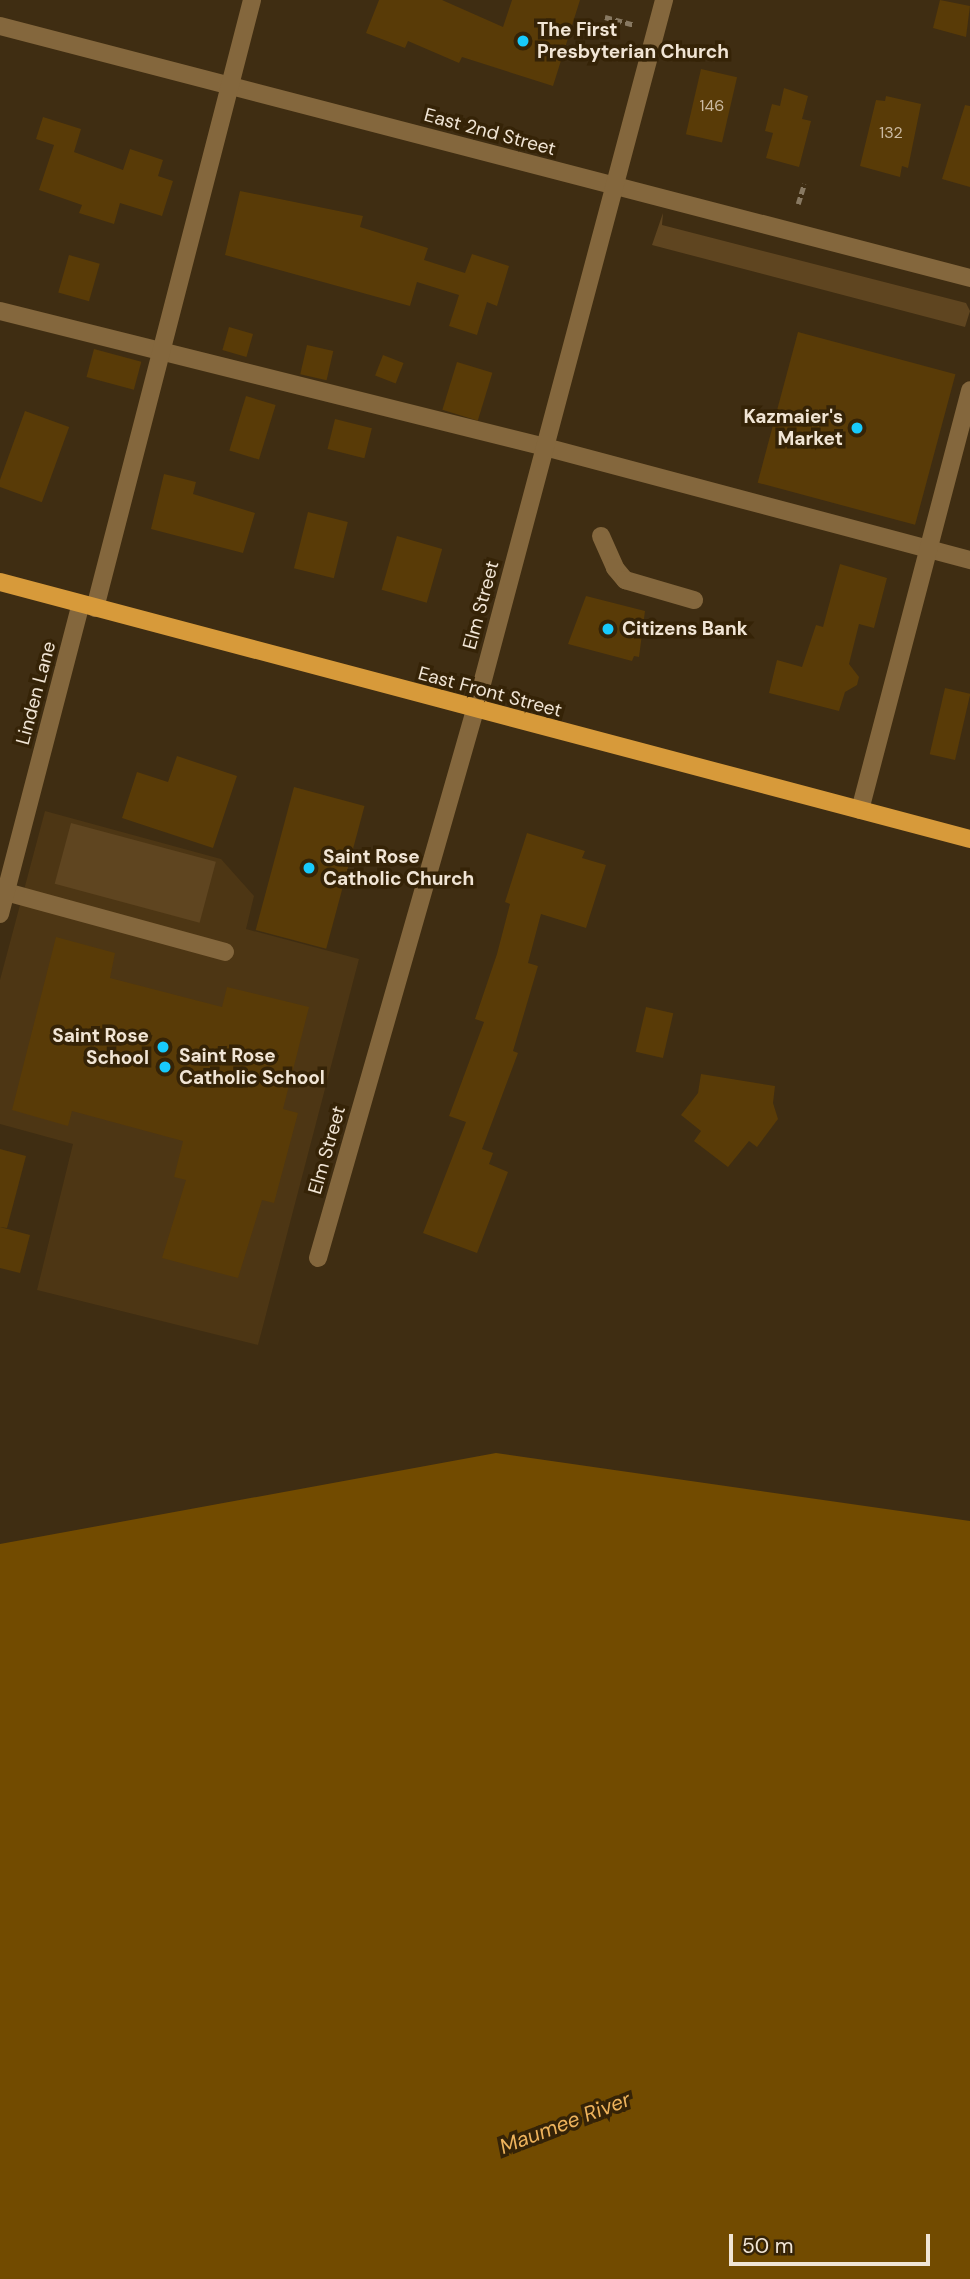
<!DOCTYPE html>
<html>
<head>
<meta charset="utf-8">
<style>
	body { margin:0 }
	#map { position:relative; width:970px; height:2279px; overflow:hidden; background:#3f2d12; font-family:"DM Sans",sans-serif }
	div>[style] { position:absolute }
	.built>* { inset:0; background:#4d3614 }
	.green>* { inset:0; background:#5f4520; transform-origin:0 0 }
	.water>* { inset:0; background:#724b00 }
	.building>* { inset:0; background:#593b07; transform-origin:0 0 }
	.path>* { height:4.5px; margin-top:-2.25px; transform-origin:0; background:repeating-linear-gradient(90deg,#887962 0 7px,transparent 0 10.5px) }
	.minor>* { height:18px; margin:-9px; padding:0 9px; transform-origin:9px; border-radius:9px; background:#84673d }
	.major>* { height:18px; margin:-9px; padding:0 9px; transform-origin:9px; border-radius:9px; background:#d79a3a }
	.dots>* { width:19px; height:19px; translate:-50% -50%; box-sizing:border-box; border:4px solid #352307; border-radius:50% }
	span { translate:-50% -50%; white-space:nowrap; text-align:center; line-height:1.15; -webkit-text-stroke:7px #352307; paint-order:stroke }
	.number-label { font-size:16px; color:#cbbaa2 }
	.number-label span { -webkit-text-stroke-width:0 }
	.poi-label { font-size:19px; color:#f1e5d5; font-weight:700 }
	.left { translate:0 -50%; text-align:left }
	.right { translate:-100% -50%; text-align:right }
	.street-label { font-size:19px; color:#f1e5d5 }
	.water-label { font-size:21px; color:#eeb35c; font-style:italic }
	.scale { position:absolute; left:729px; top:2234px; width:201px; height:32px; box-sizing:border-box; border:4px solid #f1e5d5; border-top:0; padding-left:9px; font-size:21px; line-height:24px; white-space:nowrap; color:#f1e5d5; -webkit-text-stroke:5px #352307; paint-order:stroke }
</style>
</head>
<body>
<div id="map">
	<div class="built">
		<i style="clip-path:polygon(45px 811px,221px 859px,254px 896px,246px 929px,359px 959px,258px 1345px,37px 1290px,73px 1144px,0 1124px,0 980px)"></i>
	</div>
	<div class="green">
		<i style="clip-path:polygon(663px 213px,662px 225px,966px 303px,970px 311px,965px 327px,652px 245px)"></i>
		<i style="left:71px;top:823px;width:150px;height:63px;rotate:15deg"></i>
	</div>
	<div class="water">
		<i style="clip-path:polygon(496px 1453px,970px 1521px,970px 2279px,0 2279px,0 1544px)"></i>
	</div>
	<div class="building">
		<i style="clip-path:polygon(379px 0,442px 0,503px 27px,512px 0,580px 0,553px 86px,462px 57px,459px 63px,408px 41px,405px 48px,366px 33px)"></i>
		<i style="clip-path:polygon(940px 0,970px 6px,966px 37px,933px 28px)"></i>
		<i style="left:701px;top:69px;width:37px;height:67px;rotate:13deg"></i>
		<i style="clip-path:polygon(784px 88px,808px 96px,802px 119px,811px 121px,799px 167px,766px 158px,773px 133px,765px 131px,772px 104px,780px 106px)"></i>
		<i style="clip-path:polygon(886px 96px,921px 104px,908px 168px,902px 166px,900px 177px,860px 166px,876px 100px,885px 101px)"></i>
		<i style="clip-path:polygon(965px 105px,970px 106px,970px 187px,942px 179px)"></i>
		<i style="clip-path:polygon(43px 117px,81px 129px,74px 152px,123px 170px,130px 149px,163px 160px,158px 176px,173px 181px,162px 216px,120px 203px,114px 224px,79px 213px,82px 205px,39px 190px,54px 145px,36px 139px)"></i>
		<i style="clip-path:polygon(240px 191px,363px 216px,360px 227px,428px 248px,424px 260px,465px 273px,472px 254px,509px 266px,497px 306px,487px 302px,477px 335px,449px 326px,459px 295px,417px 282px,410px 306px,225px 255px)"></i>
		<i style="left:69px;top:255px;width:32px;height:39px;rotate:16deg"></i>
		<i style="left:229px;top:327px;width:25px;height:24px;rotate:16deg"></i>
		<i style="left:798px;top:332px;width:163px;height:156px;rotate:15deg"></i>
		<i style="left:307px;top:345px;width:27px;height:30px;rotate:13deg"></i>
		<i style="left:94px;top:349px;width:49px;height:29px;rotate:15deg"></i>
		<i style="left:383px;top:355px;width:22px;height:22px;rotate:21deg"></i>
		<i style="left:457px;top:362px;width:37px;height:50px;rotate:17deg"></i>
		<i style="left:246px;top:396px;width:31px;height:57px;rotate:17deg"></i>
		<i style="left:25px;top:411px;width:47px;height:80px;rotate:20deg"></i>
		<i style="left:335px;top:419px;width:38px;height:31px;rotate:14deg"></i>
		<i style="clip-path:polygon(164px 474px,196px 482px,193px 494px,255px 513px,243px 553px,151px 529px)"></i>
		<i style="left:308px;top:512px;width:41px;height:58px;rotate:14deg"></i>
		<i style="left:397px;top:536px;width:47px;height:56px;rotate:16deg"></i>
		<i style="clip-path:polygon(840px 564px,887px 578px,874px 628px,859px 624px,849px 664px,859px 677px,857px 685px,845px 692px,839px 711px,769px 693px,777px 660px,802px 667px,816px 625px,823px 627px)"></i>
		<i style="clip-path:polygon(586px 596px,645px 611px,639px 657px,634px 656px,632px 661px,568px 644px)"></i>
		<i style="left:945px;top:688px;width:26px;height:68px;rotate:13deg"></i>
		<i style="clip-path:polygon(177px 756px,237px 776px,213px 848px,122px 818px,137px 772px,168px 782px)"></i>
		<i style="left:294px;top:787px;width:73px;height:148px;rotate:15deg"></i>
		<i style="clip-path:polygon(527px 833px,585px 851px,582px 858px,606px 865px,586px 928px,541px 914px,528px 963px,538px 966px,513px 1051px,518px 1053px,482px 1149px,493px 1153px,489px 1164px,508px 1172px,477px 1253px,423px 1233px,466px 1122px,449px 1116px,484px 1022px,475px 1019px,497px 954px,510px 904px,505px 902px)"></i>
		<i style="clip-path:polygon(56px 937px,115px 953px,110px 978px,222px 1007px,227px 987px,309px 1007px,283px 1109px,298px 1113px,274px 1203px,262px 1200px,238px 1278px,162px 1258px,186px 1180px,174px 1177px,183px 1141px,72px 1111px,68px 1126px,12px 1110px)"></i>
		<i style="left:646px;top:1007px;width:28px;height:46px;rotate:13deg"></i>
		<i style="clip-path:polygon(701px 1074px,775px 1086px,773px 1103px,778px 1119px,757px 1147px,749px 1141px,728px 1167px,694px 1141px,701px 1131px,681px 1115px,698px 1093px)"></i>
		<i style="clip-path:polygon(0 1149px,26px 1156px,7px 1228px,0 1227px)"></i>
		<i style="clip-path:polygon(0 1227px,30px 1235px,20px 1273px,0 1268px)"></i>
	</div>
	<div class="path">
		<i style="left:605px;top:17px;width:31px;rotate:15deg"></i>
		<i style="left:798px;top:204px;width:21px;rotate:-73deg"></i>
	</div>
	<div class="minor">
		<i style="left:0;top:26px;width:1002px;rotate:14.56deg"></i>
		<i style="left:0;top:311px;width:562px;rotate:14.01deg"></i>
		<i style="left:545px;top:447px;width:440px;rotate:14.9deg"></i>
		<i style="left:601px;top:536px;width:35px;rotate:66deg"></i>
		<i style="left:615px;top:568px;width:16px;rotate:50deg"></i>
		<i style="left:625px;top:580px;width:72px;rotate:16.2deg"></i>
		<i style="left:95px;top:608px;width:628px;rotate:-75.52deg"></i>
		<i style="left:860px;top:810px;width:434px;rotate:-75.3deg"></i>
		<i style="left:6px;top:892px;width:227px;rotate:15.3deg"></i>
		<i style="left:0;top:914px;width:320px;rotate:-75.4deg"></i>
		<i style="left:318px;top:1258px;width:570px;rotate:-74.01deg"></i>
		<i style="left:475px;top:710px;width:735px;rotate:-75.09deg"></i>
	</div>
	<div class="major">
		<i style="left:0;top:582px;width:1003px;rotate:14.84deg"></i>
	</div>
	<div class="dots">
		<i style="left:523px;top:41px;background:#18cafc"></i>
		<i style="left:857px;top:428px;background:#18cafc"></i>
		<i style="left:608px;top:629px;background:#18cafc"></i>
		<i style="left:309px;top:868px;background:#18cafc"></i>
		<i style="left:163px;top:1047px;background:#18cafc"></i>
		<i style="left:165px;top:1067px;background:#18cafc"></i>
	</div>
	<div class="number-label">
		<span style="left:712px;top:106px">146</span>
		<span style="left:891px;top:133px">132</span>
	</div>
	<div class="poi-label">
		<span class="left" style="left:537px;top:41px">The First<br>Presbyterian Church</span>
		<span class="right" style="left:843px;top:428px">Kazmaier's<br>Market</span>
		<span class="left" style="left:622px;top:629px">Citizens Bank</span>
		<span class="left" style="left:323px;top:868px">Saint Rose<br>Catholic Church</span>
		<span class="right" style="left:149px;top:1047px">Saint Rose<br>School</span>
		<span class="left" style="left:179px;top:1067px">Saint Rose<br>Catholic School</span>
	</div>
	<div class="street-label">
		<span style="left:490px;top:132px;rotate:15deg">East 2nd Street</span>
		<span style="left:481px;top:605px;rotate:-75deg">Elm Street</span>
		<span style="left:490px;top:692px;rotate:15deg">East Front Street</span>
		<span style="left:36px;top:693px;rotate:-75deg">Linden Lane</span>
		<span style="left:327px;top:1150px;rotate:-74deg">Elm Street</span>
	</div>
	<div class="water-label">
		<span style="left:565px;top:2123px;rotate:-21deg">Maumee River</span>
	</div>
	<div class="scale">50 m</div>
</div>
</body>
</html>
